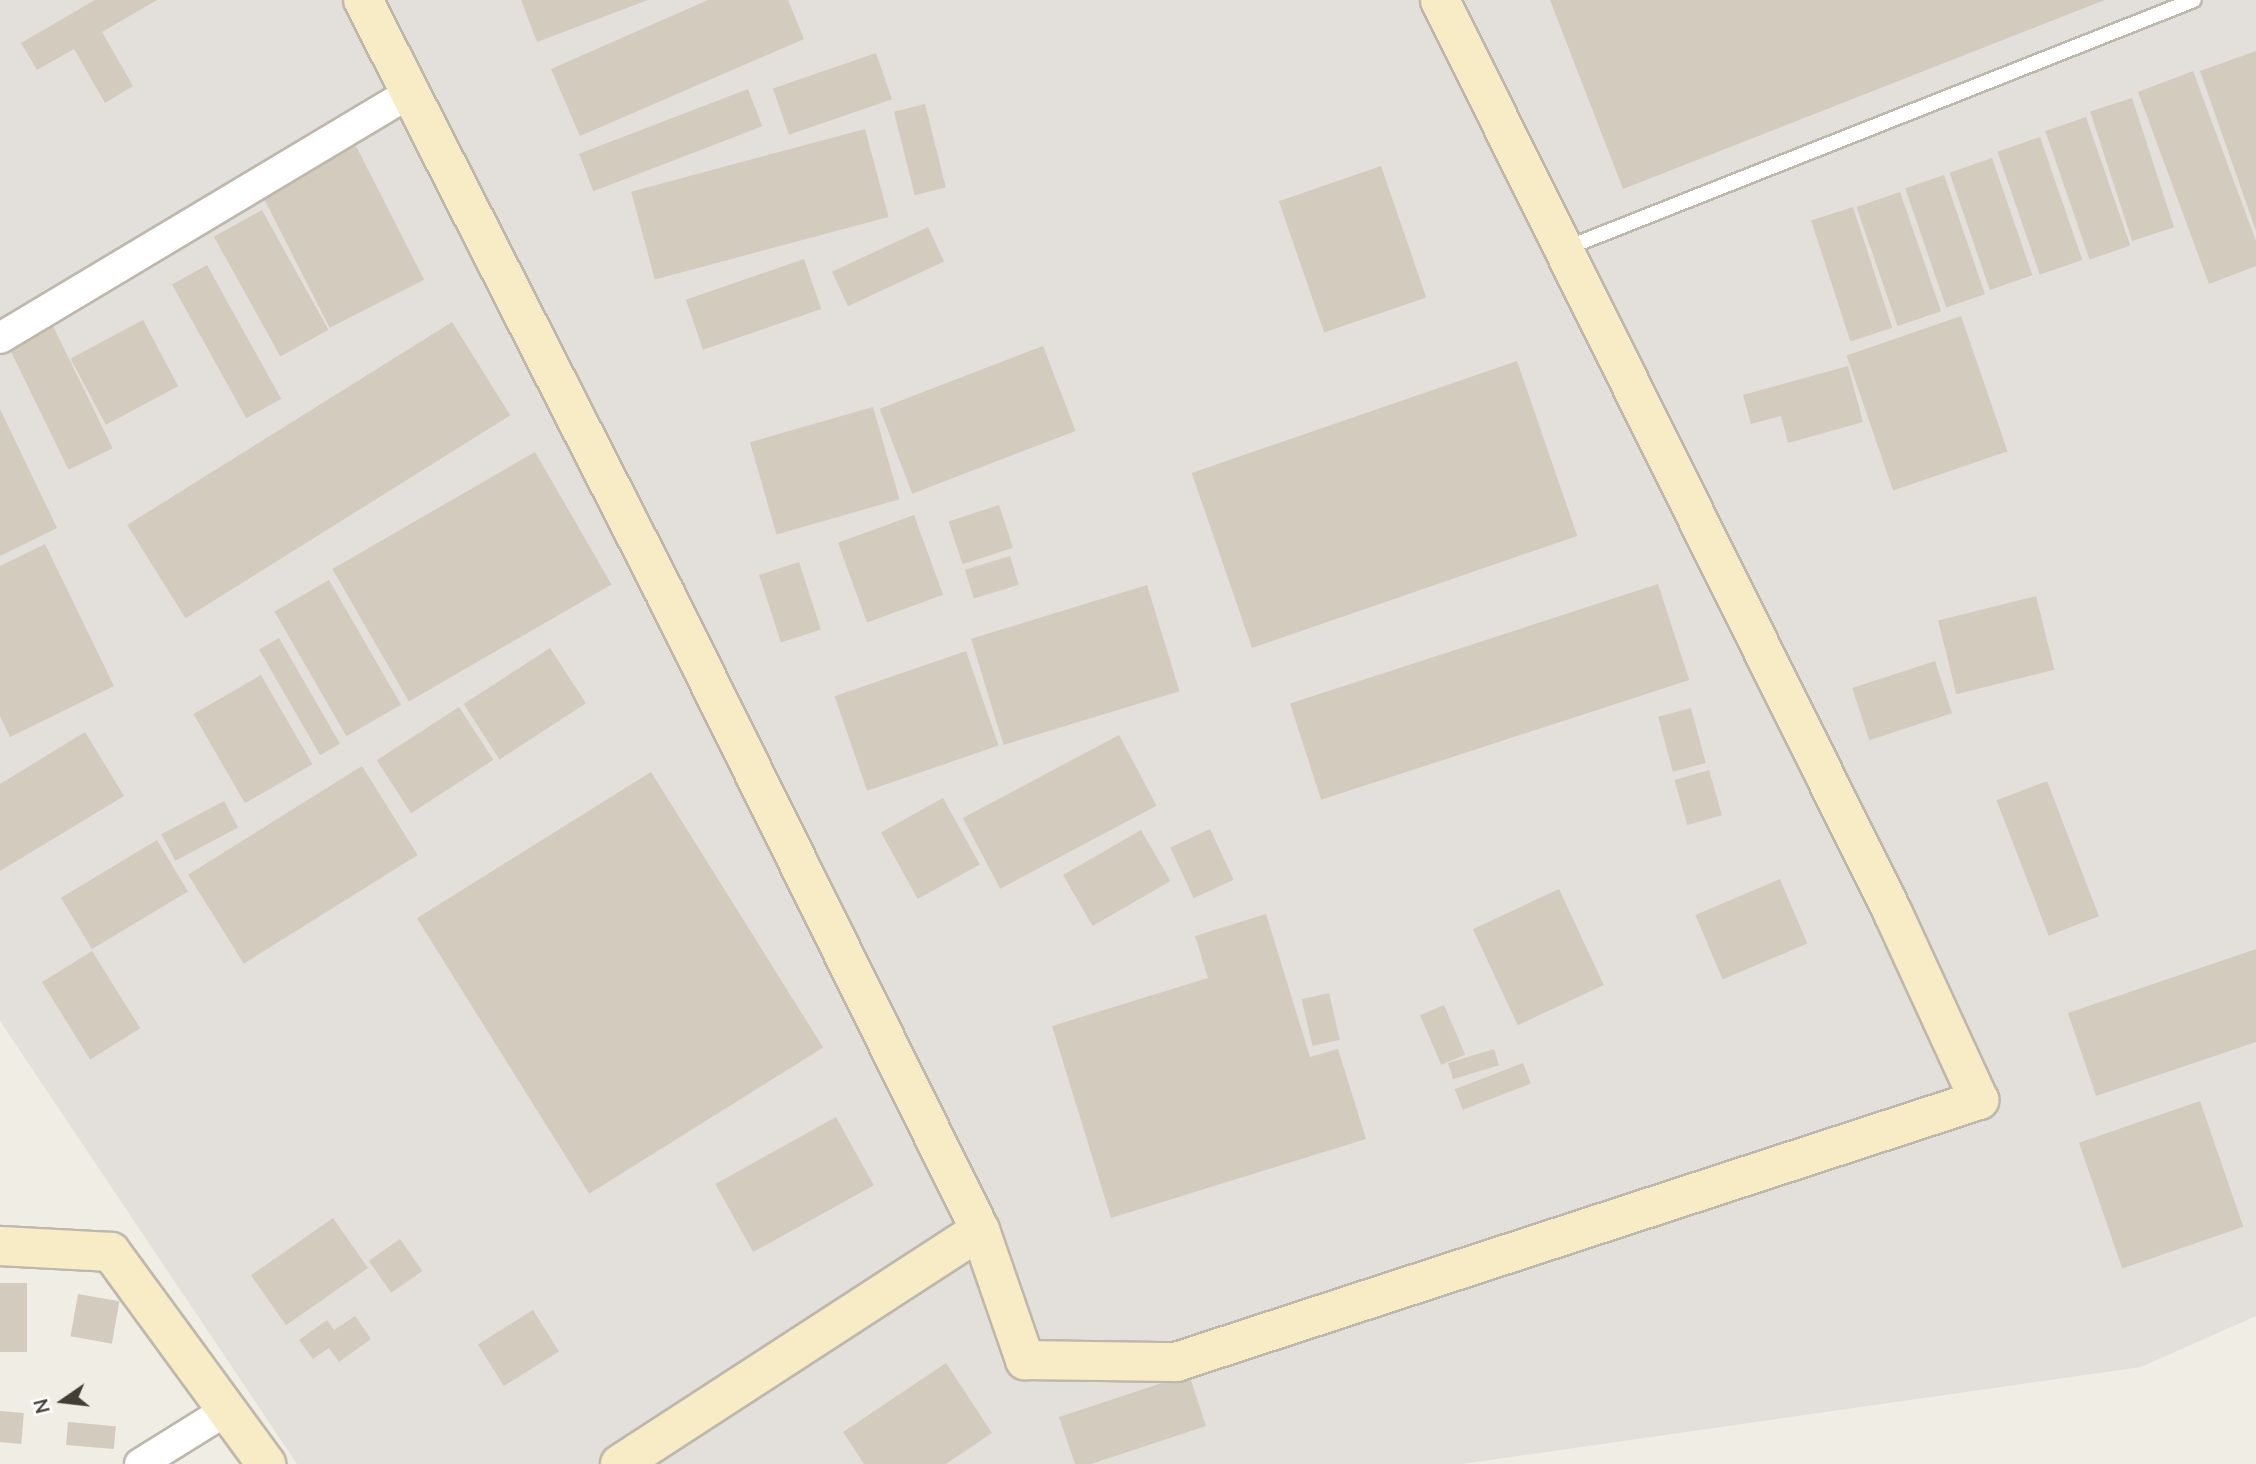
<!DOCTYPE html>
<html>
<head>
<meta charset="utf-8">
<style>
	body { margin:0 }
	#map { position:relative; width:2256px; height:1464px; overflow:hidden; background:#f0ede5; font-family:"Nunito Sans",sans-serif }
	div>[style] { position:absolute }
	.industrial>* { inset:0; background:#e3dfda }
	.building>* { inset:0; background:#d4cbbf; transform-origin:0 0 }
	.roads { filter:drop-shadow(2px 0 #beb7ac) drop-shadow(-2px 0 #beb7ac) drop-shadow(0 2px #beb7ac) drop-shadow(0 -2px #beb7ac) }
	.lane>* { height:14px; margin:-7px; padding:0 7px; transform-origin:7px; border-radius:7px; background:#fff }
	.street>* { height:30px; margin:-15px; padding:0 15px; transform-origin:15px; border-radius:15px; background:#fff }
	.secondary>* { height:38px; margin:-19px; padding:0 19px; transform-origin:19px; border-radius:19px; background:#f8ecc7 }
	span { translate:-50% -50%; white-space:nowrap; text-align:center; line-height:1.15; -webkit-text-stroke:5px #fff; paint-order:stroke }
	.north { position:absolute; left:28px; top:1366px; width:70px; height:70px; -webkit-text-stroke:5px #fff; paint-order:stroke; rotate:256deg; font-size:19px; font-weight:700; line-height:28px; text-align:center; color:#423d35 }
	.north::after { content:''; display:block; margin:auto; width:24px; height:32px; background:#423d35; clip-path:polygon(50% 0,100% 100%,50% 72%,0 100%) }
</style>
</head>
<body>
<div id="map">
	<div class="industrial">
		<i style="clip-path:polygon(0 0,2256px 0,2256px 1316px,2141px 1367px,1462px 1464px,297px 1464px,0 1021px)"></i>
	</div>
	<div class="building">
		<i style="clip-path:polygon(95px 0,157px 0,102px 32px,133px 86px,105px 103px,74px 49px,37px 70px,21px 43px)"></i>
		<i style="clip-path:polygon(521px 0,648px 0,537px 42px)"></i>
		<i style="clip-path:polygon(708px 0,788px 0,804px 39px,580px 136px,551px 69px)"></i>
		<i style="clip-path:polygon(1550px 0,2105px 0,1623px 189px)"></i>
		<i style="clip-path:polygon(2256px 51px,2256px 231px,2200px 71px)"></i>
		<i style="left:876px;top:53px;width:49px;height:109px;rotate:71deg"></i>
		<i style="clip-path:polygon(2193px 71px,2256px 241px,2256px 266px,2209px 284px,2138px 92px)"></i>
		<i style="left:748px;top:89px;width:40px;height:181px;rotate:69deg"></i>
		<i style="left:2132px;top:98px;width:136px;height:44px;rotate:72deg"></i>
		<i style="left:925px;top:104px;width:86px;height:32px;rotate:76deg"></i>
		<i style="left:2086px;top:117px;width:136px;height:43px;rotate:71deg"></i>
		<i style="left:865px;top:129px;width:91px;height:242px;rotate:75deg"></i>
		<i style="left:2040px;top:137px;width:130px;height:45px;rotate:71deg"></i>
		<i style="left:356px;top:146px;width:150px;height:106px;rotate:63deg"></i>
		<i style="left:1992px;top:158px;width:124px;height:45px;rotate:71deg"></i>
		<i style="left:1381px;top:166px;width:139px;height:108px;rotate:71deg"></i>
		<i style="left:1944px;top:175px;width:126px;height:41px;rotate:71deg"></i>
		<i style="left:1900px;top:192px;width:126px;height:46px;rotate:71deg"></i>
		<i style="left:1853px;top:207px;width:127px;height:44px;rotate:72deg"></i>
		<i style="left:262px;top:210px;width:137px;height:55px;rotate:61deg"></i>
		<i style="left:928px;top:227px;width:38px;height:106px;rotate:65deg"></i>
		<i style="left:804px;top:259px;width:53px;height:125px;rotate:71deg"></i>
		<i style="left:207px;top:265px;width:153px;height:40px;rotate:61deg"></i>
		<i style="left:1961px;top:316px;width:143px;height:121px;rotate:71deg"></i>
		<i style="left:143px;top:320px;width:75px;height:82px;rotate:62deg"></i>
		<i style="left:452px;top:322px;width:110px;height:383px;rotate:58deg"></i>
		<i style="left:53px;top:326px;width:136px;height:49px;rotate:64deg"></i>
		<i style="left:1043px;top:346px;width:91px;height:175px;rotate:69deg"></i>
		<i style="left:1517px;top:361px;width:185px;height:344px;rotate:71deg"></i>
		<i style="clip-path:polygon(1848px 366px,1863px 422px,1788px 443px,1781px 416px,1751px 424px,1743px 395px)"></i>
		<i style="left:873px;top:407px;width:96px;height:128px;rotate:74deg"></i>
		<i style="clip-path:polygon(0 409px,57px 528px,0 556px)"></i>
		<i style="left:535px;top:452px;width:153px;height:234px;rotate:60deg"></i>
		<i style="left:999px;top:505px;width:45px;height:53px;rotate:72deg"></i>
		<i style="left:914px;top:515px;width:85px;height:81px;rotate:70deg"></i>
		<i style="clip-path:polygon(45px 544px,114px 686px,10px 737px,0 716px,0 566px)"></i>
		<i style="left:1010px;top:556px;width:30px;height:47px;rotate:73deg"></i>
		<i style="left:799px;top:562px;width:71px;height:42px;rotate:72deg"></i>
		<i style="left:329px;top:580px;width:144px;height:63px;rotate:60deg"></i>
		<i style="left:1658px;top:584px;width:101px;height:387px;rotate:72deg"></i>
		<i style="left:1147px;top:585px;width:111px;height:184px;rotate:73deg"></i>
		<i style="left:2036px;top:596px;width:76px;height:101px;rotate:76deg"></i>
		<i style="left:279px;top:638px;width:122px;height:23px;rotate:60deg"></i>
		<i style="left:550px;top:648px;width:66px;height:103px;rotate:57deg"></i>
		<i style="left:966px;top:651px;width:100px;height:139px;rotate:71deg"></i>
		<i style="left:1935px;top:661px;width:55px;height:87px;rotate:72deg"></i>
		<i style="left:261px;top:675px;width:103px;height:78px;rotate:60deg"></i>
		<i style="left:459px;top:707px;width:63px;height:98px;rotate:57deg"></i>
		<i style="left:1691px;top:708px;width:57px;height:34px;rotate:75deg"></i>
		<i style="clip-path:polygon(85px 732px,124px 796px,0 871px,0 784px)"></i>
		<i style="left:1119px;top:735px;width:80px;height:177px;rotate:62deg"></i>
		<i style="left:362px;top:766px;width:105px;height:205px;rotate:58deg"></i>
		<i style="left:1709px;top:770px;width:47px;height:36px;rotate:74deg"></i>
		<i style="left:651px;top:772px;width:325px;height:276px;rotate:58deg"></i>
		<i style="left:2047px;top:781px;width:145px;height:54px;rotate:69deg"></i>
		<i style="left:943px;top:798px;width:76px;height:71px;rotate:61deg"></i>
		<i style="left:224px;top:801px;width:30px;height:71px;rotate:62deg"></i>
		<i style="left:1210px;top:829px;width:56px;height:44px;rotate:65deg"></i>
		<i style="left:1141px;top:830px;width:59px;height:90px;rotate:60deg"></i>
		<i style="left:157px;top:840px;width:60px;height:112px;rotate:59deg"></i>
		<i style="left:1780px;top:879px;width:70px;height:92px;rotate:67deg"></i>
		<i style="left:1559px;top:889px;width:106px;height:95px;rotate:65deg"></i>
		<i style="clip-path:polygon(1266px 914px,1310px 1057px,1338px 1049px,1366px 1139px,1111px 1218px,1052px 1026px,1208px 978px,1195px 936px)"></i>
		<i style="clip-path:polygon(2256px 949px,2256px 1042px,2096px 1096px,2068px 1013px)"></i>
		<i style="left:92px;top:951px;width:91px;height:59px;rotate:58deg"></i>
		<i style="left:1329px;top:993px;width:48px;height:28px;rotate:77deg"></i>
		<i style="left:1444px;top:1005px;width:54px;height:26px;rotate:67deg"></i>
		<i style="left:1494px;top:1049px;width:17px;height:48px;rotate:73deg"></i>
		<i style="left:1523px;top:1063px;width:22px;height:73px;rotate:69deg"></i>
		<i style="left:2200px;top:1101px;width:133px;height:128px;rotate:71deg"></i>
		<i style="left:836px;top:1117px;width:78px;height:138px;rotate:61deg"></i>
		<i style="left:333px;top:1218px;width:61px;height:100px;rotate:55deg"></i>
		<i style="left:400px;top:1239px;width:39px;height:38px;rotate:55deg"></i>
		<i style="left:0;top:1283px;width:27px;height:69px"></i>
		<i style="left:78px;top:1294px;width:42px;height:43px;rotate:10deg"></i>
		<i style="left:533px;top:1310px;width:49px;height:65px;rotate:58deg"></i>
		<i style="clip-path:polygon(355px 1316px,371px 1339px,339px 1362px,329px 1348px,313px 1359px,299px 1340px,327px 1320px,334px 1330px)"></i>
		<i style="clip-path:polygon(946px 1363px,992px 1433px,946px 1464px,864px 1464px,843px 1432px)"></i>
		<i style="clip-path:polygon(1189px 1374px,1206px 1426px,1091px 1464px,1075px 1464px,1059px 1417px)"></i>
		<i style="left:0;top:1411px;width:24px;height:31px;rotate:5deg"></i>
		<i style="left:68px;top:1422px;width:48px;height:23px;rotate:5deg"></i>
	</div>
	<div class="roads">
		<div class="lane">
			<i style="left:1564px;top:249px;width:677px;rotate:-21.57deg"></i>
		</div>
		<div class="street">
			<i style="left:0;top:338px;width:478px;rotate:-30.9deg"></i>
			<i style="left:140px;top:1464px;width:100px;rotate:-31.9deg"></i>
		</div>
		<div class="secondary">
			<i style="left:363px;top:0;width:665px;rotate:63.01deg"></i>
			<i style="left:665px;top:593px;width:711px;rotate:63.69deg"></i>
			<i style="left:980px;top:1230px;width:138px;rotate:70.9deg"></i>
			<i style="left:1025px;top:1360px;width:151px;rotate:0.8deg"></i>
			<i style="left:1176px;top:1362px;width:845px;rotate:-18.07deg"></i>
			<i style="left:1979px;top:1100px;width:206px;rotate:-114.7deg"></i>
			<i style="left:1893px;top:913px;width:1019px;rotate:-116.39deg"></i>
			<i style="left:0;top:1246px;width:111px;rotate:3.1deg"></i>
			<i style="left:111px;top:1252px;width:263px;rotate:53.8deg"></i>
			<i style="left:620px;top:1464px;width:429px;rotate:-33deg"></i>
		</div>
	</div>
	<div class="north">N</div>
</div>
</body>
</html>
